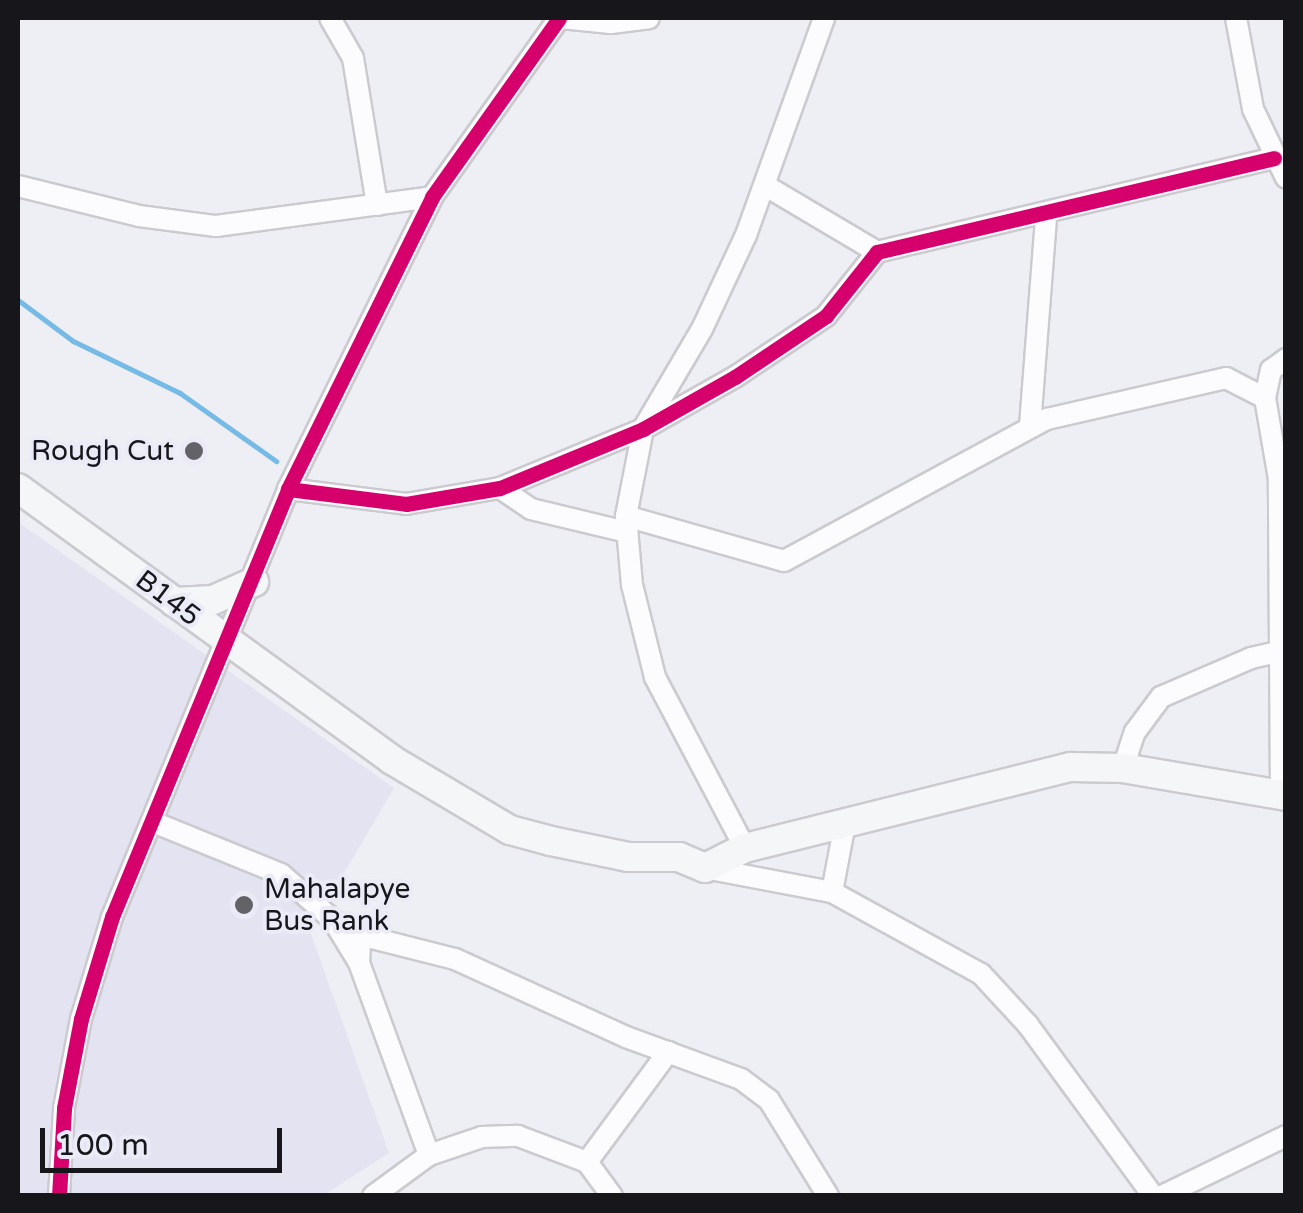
<!DOCTYPE html>
<html>
<head>
<meta charset="utf-8">
<style>
	body { margin:0 }
	#map { position:relative; width:1303px; height:1213px; overflow:hidden; background:#eeeef5; font-family:"Varela Round",sans-serif }
	div>[style] { position:absolute }
	.built>* { inset:0; background:#e4e3f2 }
	.stream>* { height:5px; margin:-2.5px; padding:0 2.5px; transform-origin:2.5px; border-radius:2.5px; background:#76bae6 }
	.roads { filter:drop-shadow(2px 0 #cbcacf) drop-shadow(-2px 0 #cbcacf) drop-shadow(0 2px #cbcacf) drop-shadow(0 -2px #cbcacf) }
	.minor>* { height:20px; margin:-10px; padding:0 10px; transform-origin:10px; border-radius:10px; background:#fcfcfe }
	.secondary>* { height:28px; margin:-14px; padding:0 14px; transform-origin:14px; border-radius:14px; background:#f5f6f8 }
	.cycleway>* { height:15px; margin:-7.5px; padding:0 7.5px; transform-origin:7.5px; border-radius:7.5px; background:#d6006c }
	.dots>* { width:28px; height:28px; translate:-50% -50%; box-sizing:border-box; border:5px solid #ebebf8; border-radius:50% }
	span { translate:-50% -50%; white-space:nowrap; text-align:center; line-height:1.15; -webkit-text-stroke:8px #ebebf8; paint-order:stroke }
	.poi-label { font-size:28px; color:#17171b }
	.right { translate:-100% -50%; text-align:right }
	.left { translate:0 -50%; text-align:left }
	.street-label { font-size:28px; color:#17171b }
	.frame { position:absolute; inset:0; border:20px solid #17171b; pointer-events:none }
	.scale { position:absolute; left:40px; top:1128px; width:242px; height:45px; box-sizing:border-box; border:5px solid #17171b; border-top:0; padding-left:12px; font-size:30px; line-height:35px; white-space:nowrap; color:#17171b; -webkit-text-stroke:8px #ebebf8; paint-order:stroke }
</style>
</head>
<body>
<div id="map">
	<div class="built">
		<i style="clip-path:polygon(18px 522px,394px 788px,310px 931px,389px 1153px,324px 1195px,18px 1195px)"></i>
	</div>
	<div class="stream">
		<i style="left:18px;top:300px;width:69px;rotate:36.7deg"></i>
		<i style="left:73px;top:341px;width:119px;rotate:25.9deg"></i>
		<i style="left:180px;top:393px;width:118px;rotate:35.3deg"></i>
	</div>
	<div class="roads">
		<div class="minor">
			<i style="left:330px;top:18px;width:46px;rotate:60.1deg"></i>
			<i style="left:353px;top:58px;width:149px;rotate:80.7deg"></i>
			<i style="left:561px;top:18px;width:50px;rotate:5.7deg"></i>
			<i style="left:611px;top:23px;width:38px;rotate:-7deg"></i>
			<i style="left:1236px;top:18px;width:93px;rotate:79.4deg"></i>
			<i style="left:1253px;top:109px;width:76px;rotate:64.4deg"></i>
			<i style="left:18px;top:186px;width:125px;rotate:13.9deg"></i>
			<i style="left:139px;top:216px;width:78px;rotate:7.4deg"></i>
			<i style="left:216px;top:226px;width:218px;rotate:-7.6deg"></i>
			<i style="left:766px;top:186px;width:129px;rotate:30.7deg"></i>
			<i style="left:1030px;top:426px;width:210px;rotate:-85.6deg"></i>
			<i style="left:500px;top:488px;width:37px;rotate:34deg"></i>
			<i style="left:531px;top:509px;width:99px;rotate:13.5deg"></i>
			<i style="left:288px;top:489px;width:119px;rotate:7.2deg"></i>
			<i style="left:406px;top:504px;width:95px;rotate:-9.7deg"></i>
			<i style="left:500px;top:488px;width:155px;rotate:-22.4deg"></i>
			<i style="left:643px;top:429px;width:106px;rotate:-29.5deg"></i>
			<i style="left:735px;top:377px;width:110px;rotate:-33.8deg"></i>
			<i style="left:826px;top:316px;width:82px;rotate:-51.4deg"></i>
			<i style="left:877px;top:252px;width:408px;rotate:-13.3deg"></i>
			<i style="left:626px;top:516px;width:164px;rotate:15.9deg"></i>
			<i style="left:784px;top:561px;width:299px;rotate:-28.4deg"></i>
			<i style="left:1047px;top:419px;width:184px;rotate:-12.9deg"></i>
			<i style="left:1226px;top:378px;width:44px;rotate:27.1deg"></i>
			<i style="left:1123px;top:768px;width:38px;rotate:-72deg"></i>
			<i style="left:1135px;top:732px;width:44px;rotate:-53.4deg"></i>
			<i style="left:1161px;top:697px;width:98px;rotate:-23.4deg"></i>
			<i style="left:1251px;top:658px;width:36px;rotate:-13deg"></i>
			<i style="left:1281px;top:795px;width:316px;rotate:-90.4deg"></i>
			<i style="left:1279px;top:479px;width:82px;rotate:-99.8deg"></i>
			<i style="left:1265px;top:398px;width:29px;rotate:-78deg"></i>
			<i style="left:1271px;top:370px;width:19px;rotate:-36deg"></i>
			<i style="left:153px;top:822px;width:138px;rotate:22.1deg"></i>
			<i style="left:281px;top:874px;width:69px;rotate:41.5deg"></i>
			<i style="left:333px;top:920px;width:48px;rotate:58.6deg"></i>
			<i style="left:745px;top:848px;width:193px;rotate:-117.8deg"></i>
			<i style="left:655px;top:677px;width:95px;rotate:-104deg"></i>
			<i style="left:632px;top:585px;width:69px;rotate:-95deg"></i>
			<i style="left:626px;top:516px;width:89px;rotate:-78.9deg"></i>
			<i style="left:643px;top:429px;width:116px;rotate:-59.5deg"></i>
			<i style="left:702px;top:329px;width:104px;rotate:-64.9deg"></i>
			<i style="left:746px;top:235px;width:231px;rotate:-70.2deg"></i>
			<i style="left:705px;top:868px;width:129px;rotate:10.7deg"></i>
			<i style="left:832px;top:892px;width:170px;rotate:28.8deg"></i>
			<i style="left:981px;top:974px;width:69px;rotate:47.3deg"></i>
			<i style="left:1028px;top:1025px;width:212px;rotate:53.8deg"></i>
			<i style="left:832px;top:892px;width:70px;rotate:-79.3deg"></i>
			<i style="left:429px;top:1155px;width:204px;rotate:-110deg"></i>
			<i style="left:359px;top:963px;width:22px;rotate:-87deg"></i>
			<i style="left:360px;top:941px;width:9px;rotate:-27deg"></i>
			<i style="left:368px;top:937px;width:90px;rotate:14.2deg"></i>
			<i style="left:455px;top:959px;width:188px;rotate:24.5deg"></i>
			<i style="left:626px;top:1037px;width:122px;rotate:20.1deg"></i>
			<i style="left:741px;top:1079px;width:35px;rotate:37deg"></i>
			<i style="left:769px;top:1100px;width:113px;rotate:58.4deg"></i>
			<i style="left:587px;top:1162px;width:137px;rotate:-53.6deg"></i>
			<i style="left:59px;top:1196px;width:88px;rotate:-86.7deg"></i>
			<i style="left:64px;top:1108px;width:91px;rotate:-79.2deg"></i>
			<i style="left:81px;top:1019px;width:107px;rotate:-73.1deg"></i>
			<i style="left:112px;top:917px;width:463px;rotate:-67.6deg"></i>
			<i style="left:288px;top:489px;width:326px;rotate:-63.7deg"></i>
			<i style="left:432px;top:197px;width:219px;rotate:-54.6deg"></i>
			<i style="left:373px;top:1196px;width:69px;rotate:-36.2deg"></i>
			<i style="left:429px;top:1155px;width:56px;rotate:-18.8deg"></i>
			<i style="left:482px;top:1137px;width:36px;rotate:-2deg"></i>
			<i style="left:518px;top:1136px;width:74px;rotate:20.6deg"></i>
			<i style="left:587px;top:1162px;width:42px;rotate:53.7deg"></i>
			<i style="left:1162px;top:1196px;width:138px;rotate:-25.8deg"></i>
		</div>
		<div class="secondary">
			<i style="left:18px;top:488px;width:462px;rotate:36deg"></i>
			<i style="left:392px;top:760px;width:137px;rotate:30.7deg"></i>
			<i style="left:510px;top:830px;width:42px;rotate:15deg"></i>
			<i style="left:551px;top:841px;width:79px;rotate:11.7deg"></i>
			<i style="left:628px;top:857px;width:51px"></i>
			<i style="left:679px;top:857px;width:28px;rotate:23deg"></i>
			<i style="left:705px;top:868px;width:45px;rotate:-26.6deg"></i>
			<i style="left:745px;top:848px;width:336px;rotate:-14deg"></i>
			<i style="left:1071px;top:767px;width:52px;rotate:1.1deg"></i>
			<i style="left:1123px;top:768px;width:165px;rotate:9.7deg"></i>
			<i style="left:174px;top:602px;width:39px;rotate:-3deg"></i>
			<i style="left:213px;top:600px;width:45px;rotate:-23.7deg"></i>
		</div>
	</div>
	<div class="cycleway">
		<i style="left:288px;top:489px;width:119px;rotate:7.2deg"></i>
		<i style="left:406px;top:504px;width:95px;rotate:-9.7deg"></i>
		<i style="left:500px;top:488px;width:155px;rotate:-22.4deg"></i>
		<i style="left:643px;top:429px;width:106px;rotate:-29.5deg"></i>
		<i style="left:735px;top:377px;width:110px;rotate:-33.8deg"></i>
		<i style="left:826px;top:316px;width:82px;rotate:-51.4deg"></i>
		<i style="left:877px;top:252px;width:408px;rotate:-13.3deg"></i>
		<i style="left:59px;top:1196px;width:88px;rotate:-86.7deg"></i>
		<i style="left:64px;top:1108px;width:91px;rotate:-79.2deg"></i>
		<i style="left:81px;top:1019px;width:107px;rotate:-73.1deg"></i>
		<i style="left:112px;top:917px;width:463px;rotate:-67.6deg"></i>
		<i style="left:288px;top:489px;width:326px;rotate:-63.7deg"></i>
		<i style="left:432px;top:197px;width:219px;rotate:-54.6deg"></i>
	</div>
	<div class="dots">
		<i style="left:194px;top:451px;background:#626267"></i>
		<i style="left:244px;top:905px;background:#626267"></i>
	</div>
	<div class="poi-label">
		<span class="right" style="left:174px;top:451px">Rough Cut</span>
		<span class="left" style="left:264px;top:905px">Mahalapye<br>Bus Rank</span>
	</div>
	<div class="street-label">
		<span style="left:168px;top:598px;rotate:37deg">B145</span>
	</div>
	<div class="frame"></div>
	<div class="scale">100 m</div>
</div>
</body>
</html>
